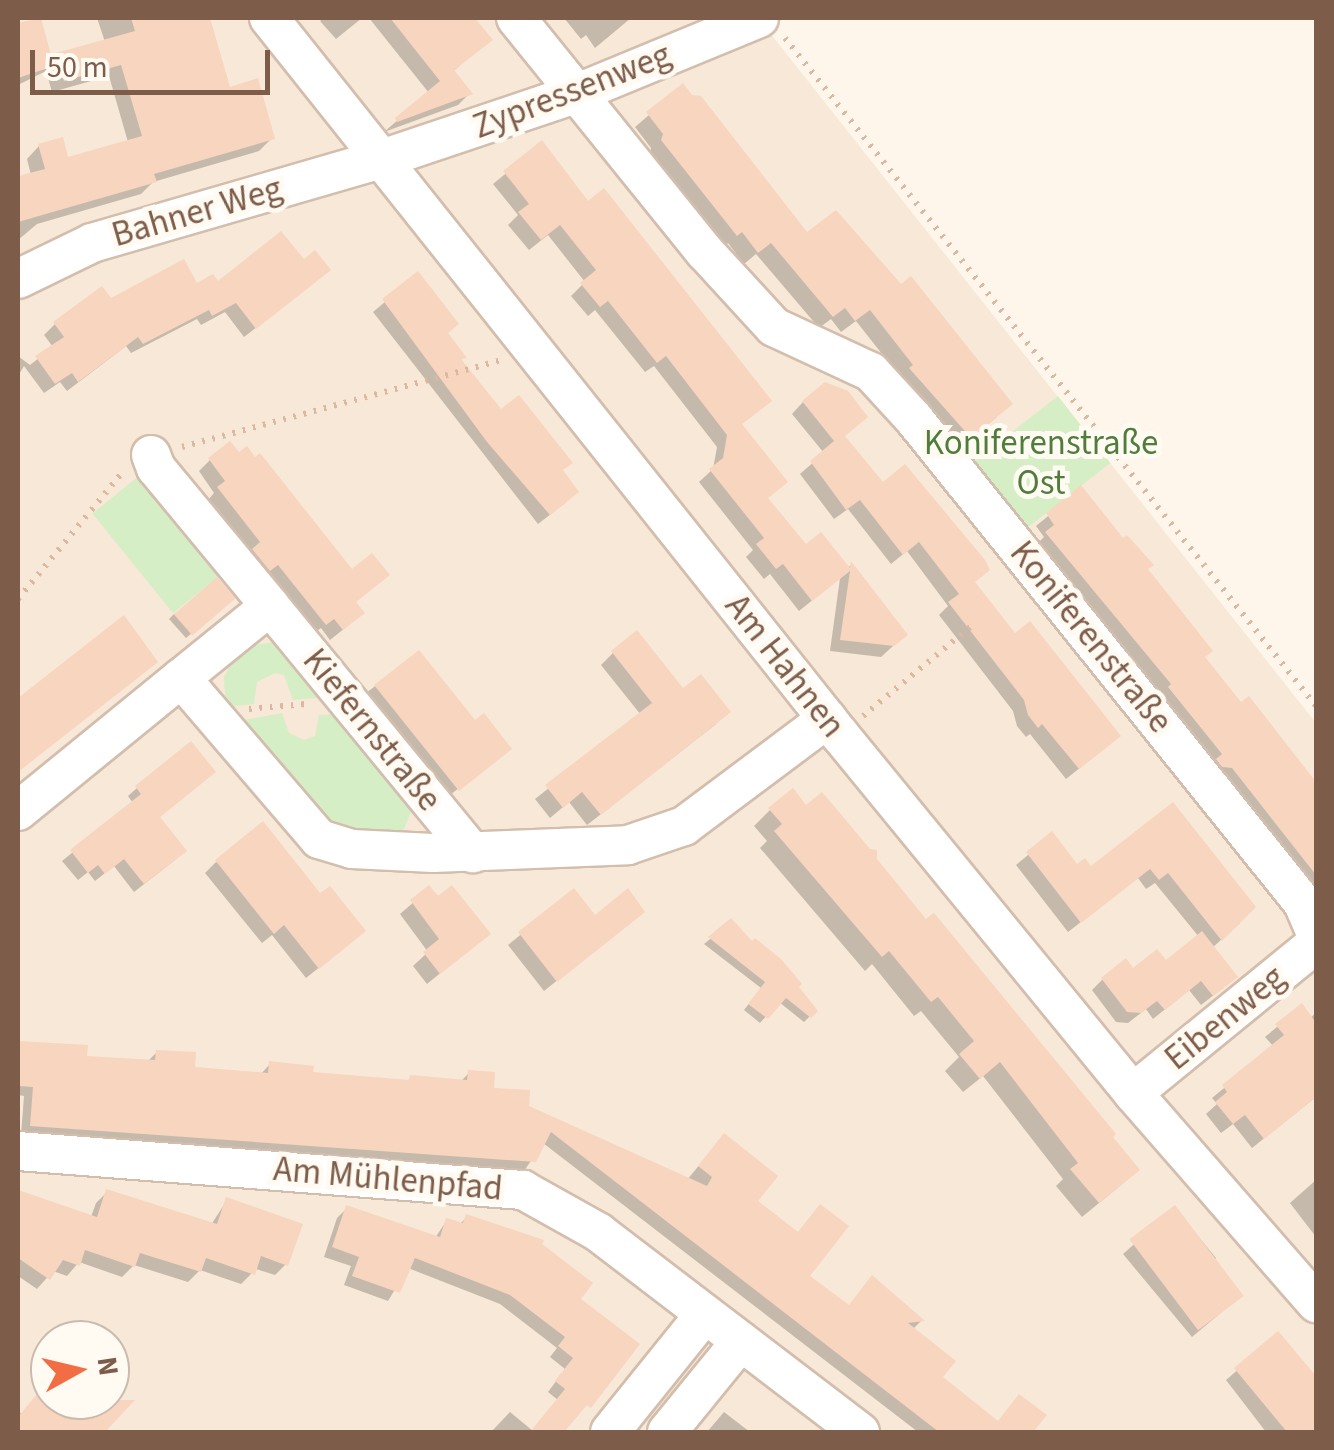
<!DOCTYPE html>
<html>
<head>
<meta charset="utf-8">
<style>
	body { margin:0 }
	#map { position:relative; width:1334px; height:1450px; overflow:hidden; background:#fef6ea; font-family:"Source Sans 3",sans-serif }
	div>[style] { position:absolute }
	.residential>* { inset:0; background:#f7e8d7 }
	.green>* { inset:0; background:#d6eec5; transform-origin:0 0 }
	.shadow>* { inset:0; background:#0003; transform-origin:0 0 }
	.building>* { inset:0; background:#f7d5be; transform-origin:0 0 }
	.path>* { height:6px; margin-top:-3px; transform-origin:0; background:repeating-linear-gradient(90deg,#ddb8a0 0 2.5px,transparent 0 10.5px) }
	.roads { filter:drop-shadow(2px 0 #d3bead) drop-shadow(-2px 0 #d3bead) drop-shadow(0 2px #d3bead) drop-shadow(0 -2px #d3bead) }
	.street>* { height:38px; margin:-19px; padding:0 19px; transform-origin:19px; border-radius:19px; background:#fff }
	span { translate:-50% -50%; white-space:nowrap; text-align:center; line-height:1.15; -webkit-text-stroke:10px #fffaf2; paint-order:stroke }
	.street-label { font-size:35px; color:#7d5c49 }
	.park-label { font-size:35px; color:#507d3d }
	.frame { position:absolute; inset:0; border:20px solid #7d5c49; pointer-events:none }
	.north { position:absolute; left:30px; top:1320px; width:100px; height:100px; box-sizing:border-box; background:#fffaf2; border:2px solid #cbbbae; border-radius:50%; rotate:82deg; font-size:28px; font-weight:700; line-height:40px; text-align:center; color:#7d5c49 }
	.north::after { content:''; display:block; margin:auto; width:35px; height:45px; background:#f26c44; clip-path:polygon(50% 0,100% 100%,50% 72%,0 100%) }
	.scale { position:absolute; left:30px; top:50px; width:240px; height:45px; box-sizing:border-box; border:5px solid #7d5c49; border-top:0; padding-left:12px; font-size:30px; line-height:35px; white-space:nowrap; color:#7d5c49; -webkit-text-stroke:8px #fffaf2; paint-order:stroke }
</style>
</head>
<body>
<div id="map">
	<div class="residential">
		<i style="clip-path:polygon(evenodd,18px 18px,758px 18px,1316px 723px,1316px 1432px,18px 1432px,18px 18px,50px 1340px,110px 1340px,110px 1400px,50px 1400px,50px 1340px)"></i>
	</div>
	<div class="green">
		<i style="left:1058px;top:396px;width:85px;height:114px;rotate:52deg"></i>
		<i style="left:150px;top:467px;width:128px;height:74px;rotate:51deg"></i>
		<i style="clip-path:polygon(285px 641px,328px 697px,293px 700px,284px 675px,275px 673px,257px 682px,254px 704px,233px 706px,225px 695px,224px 677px,232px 662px,252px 645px)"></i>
		<i style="clip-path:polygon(282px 713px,289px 733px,304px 740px,315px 736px,319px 715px,341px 714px,413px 807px,404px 829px,385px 837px,328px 830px,239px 721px)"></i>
	</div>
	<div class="shadow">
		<i style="clip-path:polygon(97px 18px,184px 18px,185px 22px,207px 18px,228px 90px,272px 138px,259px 151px,153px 182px,141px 194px,37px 224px,18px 240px,18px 179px,31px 175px,27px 159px,39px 146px,67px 160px,128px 142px,109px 76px,52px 92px,46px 71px,18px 85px,18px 26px,39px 20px,51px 62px,58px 56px,105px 42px)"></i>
		<i style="clip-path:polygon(324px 18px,362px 18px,336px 39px,320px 21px)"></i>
		<i style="clip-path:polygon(369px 18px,472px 18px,490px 40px,452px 72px,470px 93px,458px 105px,384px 132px,429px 93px)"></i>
		<i style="clip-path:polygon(564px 18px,631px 18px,595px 48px,586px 35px,581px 39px)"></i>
		<i style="clip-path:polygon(683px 86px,807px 236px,997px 417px,957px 449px,856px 321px,841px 332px,831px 319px,819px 328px,756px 254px,744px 264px,728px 243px,723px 247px,650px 154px,651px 148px,635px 127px)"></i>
		<i style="clip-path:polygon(542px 144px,740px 426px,766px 500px,805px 547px,847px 569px,851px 565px,905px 635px,881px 657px,830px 651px,840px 578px,799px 611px,770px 574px,764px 579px,746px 557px,753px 550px,699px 482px,713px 469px,717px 447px,654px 366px,645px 372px,595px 310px,588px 316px,571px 296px,585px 282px,548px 235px,529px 250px,508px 225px,518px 215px,493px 184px)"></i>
		<i style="clip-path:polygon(303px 262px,317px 280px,244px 337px,225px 312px,201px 325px,197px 319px,131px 353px,126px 346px,67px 391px,60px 382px,44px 393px,24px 366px,18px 376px,18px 356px,30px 365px,53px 347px,44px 335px,55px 324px,110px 301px,218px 284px)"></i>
		<i style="clip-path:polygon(417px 275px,445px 334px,463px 357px,460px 361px,501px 413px,560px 471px,565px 503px,538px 524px,373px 312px)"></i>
		<i style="clip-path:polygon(803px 402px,842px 437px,973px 584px,1106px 747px,1066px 779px,1030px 734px,1026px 737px,1017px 726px,1013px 711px,939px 615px,948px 606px,907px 551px,891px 564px,848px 509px,834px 519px,800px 474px,824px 453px,792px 414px)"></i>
		<i style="clip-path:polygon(210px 460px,351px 572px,387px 575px,354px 603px,350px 624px,330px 640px,321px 628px,313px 634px,208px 500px,214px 493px,199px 471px)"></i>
		<i style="clip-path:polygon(1081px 489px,1146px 569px,1203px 657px,1240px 706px,1316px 783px,1316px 890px,1311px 894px,1158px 700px,1161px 697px,1036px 545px,1044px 537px,1036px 526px)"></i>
		<i style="clip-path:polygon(226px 604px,186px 638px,169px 619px,174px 614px)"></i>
		<i style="left:419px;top:653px;width:132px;height:70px;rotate:53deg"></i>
		<i style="clip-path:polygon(613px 653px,683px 692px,716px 724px,587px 825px,569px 802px,550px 818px,535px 799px,641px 715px,601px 665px)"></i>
		<i style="clip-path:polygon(137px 788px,157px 818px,175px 860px,134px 892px,114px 866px,95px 881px,88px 872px,78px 880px,62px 861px,133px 803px,128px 796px)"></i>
		<i style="clip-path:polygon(1172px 805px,1240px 923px,1212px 948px,1224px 987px,1201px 1005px,1189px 990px,1153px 1019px,1146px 1009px,1128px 1023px,1116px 1022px,1092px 990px,1102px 980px,1166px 963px,1199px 937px,1155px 883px,1146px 889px,1138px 878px,1068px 932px,1016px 865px,1052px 835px,1077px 868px,1091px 870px)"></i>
		<i style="clip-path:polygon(806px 808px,874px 860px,1121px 1185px,1082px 1217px,1056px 1186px,1063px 1179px,983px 1076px,963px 1092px,945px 1071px,959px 1057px,921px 1011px,914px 1016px,872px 964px,865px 971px,760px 848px,767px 841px,754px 826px,770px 810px)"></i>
		<i style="clip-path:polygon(216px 862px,320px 896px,351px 942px,306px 978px,272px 935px,262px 943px,205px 873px)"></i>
		<i style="clip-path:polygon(429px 889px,488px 934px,427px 984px,413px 966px,428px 952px,400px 914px)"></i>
		<i style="clip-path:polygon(573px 892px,594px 918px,630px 922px,544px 991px,508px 945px)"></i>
		<i style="clip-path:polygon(731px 922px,815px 1011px,804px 1022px,779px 1002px,760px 1023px,744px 1010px,761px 988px,704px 944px)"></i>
		<i style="clip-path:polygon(1301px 1007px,1310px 1018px,1316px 1013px,1316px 1097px,1252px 1148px,1233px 1124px,1221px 1133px,1206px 1114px,1217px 1104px,1212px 1098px,1274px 1047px,1265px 1037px)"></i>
		<i style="clip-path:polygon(18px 1043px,86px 1048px,85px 1058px,147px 1062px,157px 1052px,192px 1069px,260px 1075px,270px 1064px,311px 1074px,406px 1082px,411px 1078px,460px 1082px,469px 1073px,527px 1108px,687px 1180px,715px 1146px,807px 1276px,848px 1307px,921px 1321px,912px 1330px,940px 1377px,997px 1423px,1043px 1416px,1030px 1432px,918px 1432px,543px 1143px,524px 1171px,21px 1135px,24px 1096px,18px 1095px)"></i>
		<i style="clip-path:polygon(1316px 1180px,1316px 1237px,1290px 1203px)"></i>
		<i style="clip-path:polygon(107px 1192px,211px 1225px,227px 1200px,286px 1264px,275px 1275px,256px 1269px,241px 1284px,200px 1270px,188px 1282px,134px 1265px,122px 1277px,79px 1262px,67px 1276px,53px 1271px,37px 1289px,18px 1276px,18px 1193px,91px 1217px,96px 1203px)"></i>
		<i style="clip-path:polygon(347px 1208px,435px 1238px,447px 1220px,459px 1225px,467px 1217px,539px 1245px,577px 1300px,636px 1344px,562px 1432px,491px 1432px,510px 1412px,533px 1431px,558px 1400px,548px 1392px,565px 1369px,550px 1357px,557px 1348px,500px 1304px,408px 1268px,388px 1301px,344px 1285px,351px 1266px,324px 1257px,337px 1218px)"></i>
		<i style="clip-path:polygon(1175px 1208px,1216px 1258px,1213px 1262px,1230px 1305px,1192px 1337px,1123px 1254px)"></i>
		<i style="clip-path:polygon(1278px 1335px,1316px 1380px,1316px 1432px,1266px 1432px,1226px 1380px)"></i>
		<i style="clip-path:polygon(47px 1397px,77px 1423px,99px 1400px,110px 1399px,122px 1411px,105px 1432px,18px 1432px,18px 1411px,22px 1414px)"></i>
		<i style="clip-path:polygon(724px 1412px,750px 1432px,707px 1432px)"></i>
	</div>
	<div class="building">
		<i style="clip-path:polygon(41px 18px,54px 66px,18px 78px,18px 23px)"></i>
		<i style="clip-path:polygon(131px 18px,210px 18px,230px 87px,258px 78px,275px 139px,154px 174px,157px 182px,18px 222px,18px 176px,45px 169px,38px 144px,63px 137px,68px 157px,142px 136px,121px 65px,64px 81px,56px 53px,135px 31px)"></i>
		<i style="clip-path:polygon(390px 18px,475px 18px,493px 40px,454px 70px,473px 94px,397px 122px,395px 118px,440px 81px)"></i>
		<i style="clip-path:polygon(683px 83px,692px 95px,701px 96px,807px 232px,836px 210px,901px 284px,911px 276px,1013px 404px,971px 438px,909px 368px,913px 365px,870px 310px,855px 321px,845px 308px,833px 317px,771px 243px,758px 253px,742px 232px,737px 236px,661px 140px,663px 134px,646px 112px)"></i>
		<i style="clip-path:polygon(542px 140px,588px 201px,604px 188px,772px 401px,742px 424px,788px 482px,768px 498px,806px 544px,821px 532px,850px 568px,851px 561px,908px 635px,894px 646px,840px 640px,850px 571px,812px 601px,783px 564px,776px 569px,756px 544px,764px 538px,709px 469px,723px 458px,727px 435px,666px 356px,657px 363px,608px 301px,600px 307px,580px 283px,596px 270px,560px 225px,541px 240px,518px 212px,529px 204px,503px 171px)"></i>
		<i style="clip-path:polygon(281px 231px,304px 259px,315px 250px,331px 270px,256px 329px,236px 303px,212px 316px,209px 310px,143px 344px,138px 337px,78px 382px,72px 373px,55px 384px,35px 356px,64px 337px,53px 322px,102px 286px,111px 298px,184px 259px,197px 283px,213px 274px,218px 281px)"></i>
		<i style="clip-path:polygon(418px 271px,459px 324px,448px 333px,467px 358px,461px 359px,501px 409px,519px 395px,573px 463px,563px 470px,579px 492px,550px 515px,487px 442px,382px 299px)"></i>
		<i style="clip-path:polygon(825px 382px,848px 391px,868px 417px,845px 436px,883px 482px,905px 464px,985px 560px,990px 570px,975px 582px,1015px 633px,1030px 621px,1121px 736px,1079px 769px,1042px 724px,1038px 728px,1028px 715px,1024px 700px,948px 602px,959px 594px,919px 542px,903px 555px,860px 500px,846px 510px,810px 461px,834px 441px,802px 401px)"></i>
		<i style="clip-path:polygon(230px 441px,239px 452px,247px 446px,255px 457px,260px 453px,352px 569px,372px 553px,390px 575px,356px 602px,365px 613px,343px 630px,334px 619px,326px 625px,278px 565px,270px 571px,252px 549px,260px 542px,217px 487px,225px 481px,208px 458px)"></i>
		<i style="clip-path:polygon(1081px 485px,1123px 538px,1127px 535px,1154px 565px,1148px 569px,1213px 651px,1205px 657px,1241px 702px,1249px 696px,1316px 782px,1316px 875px,1232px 768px,1222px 767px,1216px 759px,1222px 754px,1168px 687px,1171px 684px,1045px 532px,1054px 525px,1046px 513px)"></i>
		<i style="left:217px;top:577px;width:28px;height:57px;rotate:49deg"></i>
		<i style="clip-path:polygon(124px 615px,158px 662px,18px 772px,18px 698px)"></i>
		<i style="clip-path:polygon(637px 630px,683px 688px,701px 674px,731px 712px,601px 815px,582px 792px,563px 808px,545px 785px,652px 703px,611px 651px)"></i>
		<i style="clip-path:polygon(419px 650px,475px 720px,484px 713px,512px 749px,459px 791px,374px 685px)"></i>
		<i style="clip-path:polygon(191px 741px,216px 772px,160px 817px,187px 851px,144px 884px,124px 859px,105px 874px,98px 865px,88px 873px,70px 850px,141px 794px,135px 786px)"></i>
		<i style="clip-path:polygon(793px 788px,806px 805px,822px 792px,870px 849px,877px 850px,877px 859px,926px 919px,934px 913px,1116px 1134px,1113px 1137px,1140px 1170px,1099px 1203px,1070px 1169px,1078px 1163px,1000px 1062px,980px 1079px,959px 1054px,974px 1041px,938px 997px,931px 1002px,889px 951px,882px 957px,774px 831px,782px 824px,768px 808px)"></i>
		<i style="clip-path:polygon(1173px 802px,1256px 907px,1222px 941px,1168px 873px,1159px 880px,1150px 869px,1081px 923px,1026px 852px,1052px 831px,1077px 864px,1085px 858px,1091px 866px)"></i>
		<i style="clip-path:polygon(263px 821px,320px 893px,330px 886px,366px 931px,319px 969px,284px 925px,274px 934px,215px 860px)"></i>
		<i style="clip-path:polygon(429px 885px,438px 896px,452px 885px,491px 934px,440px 974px,423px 952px,439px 939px,410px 900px)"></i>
		<i style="clip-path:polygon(574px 888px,595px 915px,628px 888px,645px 912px,557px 982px,518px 932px)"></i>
		<i style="clip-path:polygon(731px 918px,752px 941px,755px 938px,781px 959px,802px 984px,799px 987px,818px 1011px,811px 1018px,786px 998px,768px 1019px,748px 1004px,765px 982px,708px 937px)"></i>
		<i style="clip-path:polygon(1202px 931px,1238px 977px,1213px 996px,1201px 981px,1165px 1010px,1157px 1001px,1141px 1013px,1127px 1012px,1101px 978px,1126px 958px,1133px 968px,1157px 949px,1166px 960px)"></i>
		<i style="clip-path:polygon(1302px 1003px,1316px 1023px,1316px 1097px,1264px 1139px,1245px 1115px,1233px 1124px,1215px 1102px,1227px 1092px,1222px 1085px,1284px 1035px,1275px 1024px)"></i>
		<i style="clip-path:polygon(18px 1041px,88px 1045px,87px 1056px,155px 1060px,156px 1050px,196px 1052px,195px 1067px,268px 1073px,269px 1061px,314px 1066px,313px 1072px,409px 1080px,410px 1075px,467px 1080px,468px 1070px,495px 1072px,494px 1088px,530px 1090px,529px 1106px,707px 1186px,712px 1177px,698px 1166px,724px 1133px,778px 1176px,758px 1201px,798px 1232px,820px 1204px,849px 1226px,810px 1276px,849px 1305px,872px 1275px,925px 1321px,908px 1323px,956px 1361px,943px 1377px,998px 1421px,1019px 1394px,1047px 1415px,1033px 1432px,939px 1432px,551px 1132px,536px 1162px,30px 1126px,33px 1087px,18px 1086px)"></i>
		<i style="clip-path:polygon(106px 1189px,217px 1224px,226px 1197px,303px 1224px,288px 1266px,261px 1256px,255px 1275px,206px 1258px,201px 1272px,140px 1253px,135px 1267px,85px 1250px,80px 1266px,63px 1260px,50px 1280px,18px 1258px,18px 1190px,97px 1217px)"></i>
		<i style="clip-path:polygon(346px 1205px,440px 1237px,446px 1218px,463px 1223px,466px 1214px,544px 1240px,542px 1244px,593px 1283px,581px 1299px,640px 1344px,591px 1408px,587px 1405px,564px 1432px,530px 1432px,565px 1389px,555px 1381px,573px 1358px,558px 1346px,565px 1337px,510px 1295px,415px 1258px,400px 1293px,352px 1276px,359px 1257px,332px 1247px)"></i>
		<i style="left:1175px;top:1205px;width:114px;height:57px;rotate:53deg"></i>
		<i style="clip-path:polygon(1278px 1331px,1316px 1376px,1316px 1432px,1287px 1432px,1234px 1368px)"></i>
		<i style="clip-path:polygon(37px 1394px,54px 1400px,77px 1420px,96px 1400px,135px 1400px,105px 1432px,18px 1432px,18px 1417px)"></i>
	</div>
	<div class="path">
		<i style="left:785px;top:38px;width:853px;rotate:51.52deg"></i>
		<i style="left:182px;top:447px;width:333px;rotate:-15.2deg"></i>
		<i style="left:18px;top:599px;width:163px;rotate:-50.5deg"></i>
		<i style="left:249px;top:709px;width:57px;rotate:-5deg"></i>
		<i style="left:863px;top:716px;width:144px;rotate:-39.7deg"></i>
	</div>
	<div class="roads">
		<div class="street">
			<i style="left:269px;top:18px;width:917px;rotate:51.47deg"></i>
			<i style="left:840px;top:735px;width:463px;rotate:50.7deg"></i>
			<i style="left:1133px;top:1093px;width:279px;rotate:48.9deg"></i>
			<i style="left:516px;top:18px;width:301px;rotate:51.1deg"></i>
			<i style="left:705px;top:252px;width:102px;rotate:47.4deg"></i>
			<i style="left:774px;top:327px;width:107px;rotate:24.9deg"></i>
			<i style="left:871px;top:372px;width:64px;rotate:47.5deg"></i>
			<i style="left:914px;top:419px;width:621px;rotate:51.21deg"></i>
			<i style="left:1303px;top:903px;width:33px;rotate:67deg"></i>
			<i style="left:18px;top:279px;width:82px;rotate:-25.9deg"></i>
			<i style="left:92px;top:243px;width:302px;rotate:-16.2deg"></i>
			<i style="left:382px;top:159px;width:204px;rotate:-18.6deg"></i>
			<i style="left:575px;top:94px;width:199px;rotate:-22.4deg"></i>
			<i style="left:151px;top:455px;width:14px;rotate:69deg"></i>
			<i style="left:156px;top:468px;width:179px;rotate:50.4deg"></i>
			<i style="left:270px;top:606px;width:114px;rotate:141deg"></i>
			<i style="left:270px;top:606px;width:320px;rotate:50.6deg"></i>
			<i style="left:18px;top:811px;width:210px;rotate:-39.2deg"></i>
			<i style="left:181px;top:678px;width:212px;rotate:49.4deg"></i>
			<i style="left:319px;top:839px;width:34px;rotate:17deg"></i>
			<i style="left:352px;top:849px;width:81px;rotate:2.8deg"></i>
			<i style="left:433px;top:853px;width:195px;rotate:-2.3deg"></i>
			<i style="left:628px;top:845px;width:59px;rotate:-18.7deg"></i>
			<i style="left:684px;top:826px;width:179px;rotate:-36.8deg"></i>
			<i style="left:1133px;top:1093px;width:236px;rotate:-39.2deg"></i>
			<i style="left:18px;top:1151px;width:507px;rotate:4.42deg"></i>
			<i style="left:523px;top:1190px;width:86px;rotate:29.2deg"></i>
			<i style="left:598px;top:1232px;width:330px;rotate:37.4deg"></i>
			<i style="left:610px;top:1432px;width:151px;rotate:-51.2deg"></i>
			<i style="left:667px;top:1432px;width:117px;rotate:-50.9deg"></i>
		</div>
	</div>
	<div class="street-label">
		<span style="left:572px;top:91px;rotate:-21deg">Zypressenweg</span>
		<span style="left:197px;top:212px;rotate:-16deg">Bahner Weg</span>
		<span style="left:1091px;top:637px;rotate:51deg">Koniferenstraße</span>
		<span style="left:785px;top:666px;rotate:52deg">Am Hahnen</span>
		<span style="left:372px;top:730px;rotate:51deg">Kiefernstraße</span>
		<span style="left:1225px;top:1018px;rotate:-39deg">Eibenweg</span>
		<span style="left:388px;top:1179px;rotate:5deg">Am Mühlenpfad</span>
	</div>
	<div class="park-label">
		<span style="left:1041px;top:463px">Koniferenstraße<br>Ost</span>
	</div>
	<div class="frame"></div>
	<div class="north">N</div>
	<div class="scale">50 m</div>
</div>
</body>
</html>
